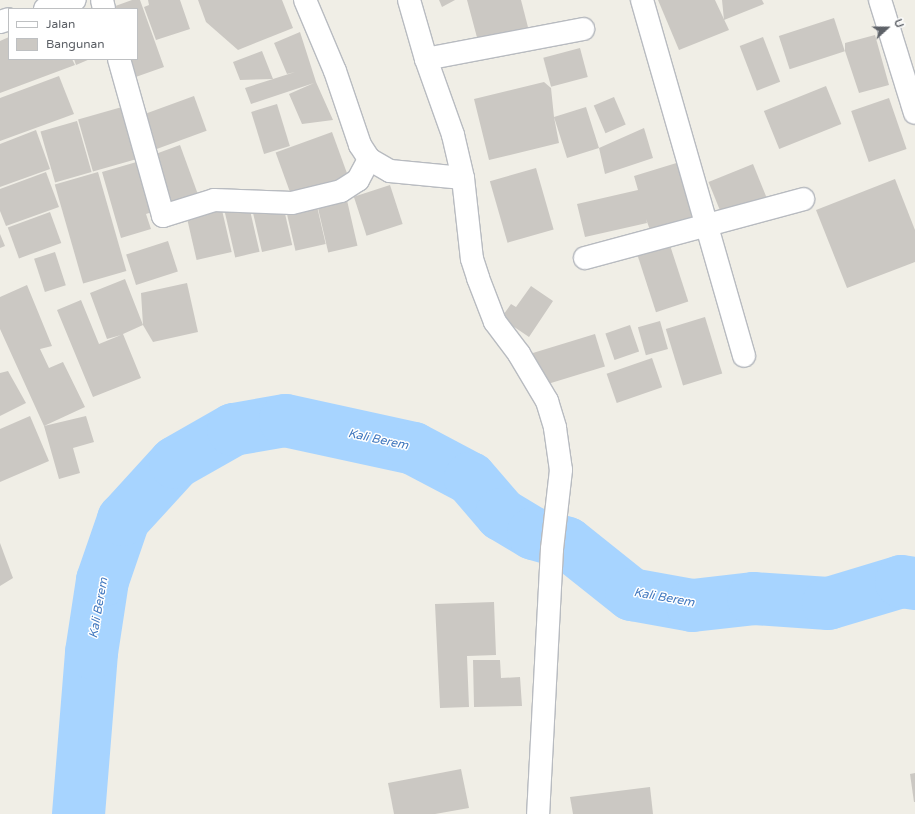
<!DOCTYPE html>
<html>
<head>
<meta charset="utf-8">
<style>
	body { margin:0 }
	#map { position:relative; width:915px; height:814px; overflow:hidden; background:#f0eee6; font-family:"Varela Round",sans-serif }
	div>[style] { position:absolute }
	.river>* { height:53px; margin:-26.5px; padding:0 26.5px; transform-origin:26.5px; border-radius:26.5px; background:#a7d4ff }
	.building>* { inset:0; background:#cbc8c3; transform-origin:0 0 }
	.roads { filter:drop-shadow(1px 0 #b8bbc0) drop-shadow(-1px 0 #b8bbc0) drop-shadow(0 1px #b8bbc0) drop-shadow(0 -1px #b8bbc0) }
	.minor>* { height:22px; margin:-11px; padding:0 11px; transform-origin:11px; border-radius:11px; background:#fff }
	span { translate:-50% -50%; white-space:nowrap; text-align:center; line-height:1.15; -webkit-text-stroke:3px #fff; paint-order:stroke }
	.water-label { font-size:12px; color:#4178bf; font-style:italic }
	.legend { position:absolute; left:8px; top:8px; width:130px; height:52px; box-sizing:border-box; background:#fff; border:1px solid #bec0c2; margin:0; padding:5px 7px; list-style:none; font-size:12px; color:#5d6167 }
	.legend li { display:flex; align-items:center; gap:8px; height:20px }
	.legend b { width:20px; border:1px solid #bec0c2 }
	.north { position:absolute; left:867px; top:8px; width:40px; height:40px; -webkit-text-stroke:3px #fff; paint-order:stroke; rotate:69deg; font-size:11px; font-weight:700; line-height:16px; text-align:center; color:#5d6167 }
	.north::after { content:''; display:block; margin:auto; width:14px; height:18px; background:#5d6167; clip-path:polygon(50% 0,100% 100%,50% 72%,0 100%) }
</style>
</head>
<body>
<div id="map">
	<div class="river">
		<i style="left:78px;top:814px;width:163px;rotate:-85.4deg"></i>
		<i style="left:91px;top:652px;width:73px;rotate:-81.3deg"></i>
		<i style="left:102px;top:580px;width:65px;rotate:-71deg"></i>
		<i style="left:123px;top:519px;width:77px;rotate:-47.6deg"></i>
		<i style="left:175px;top:462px;width:67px;rotate:-29.6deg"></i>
		<i style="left:233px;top:429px;width:53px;rotate:-9.8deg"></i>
		<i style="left:285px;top:420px;width:131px;rotate:12.3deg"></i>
		<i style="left:413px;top:448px;width:64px;rotate:27.8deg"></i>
		<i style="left:470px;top:478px;width:48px;rotate:49.3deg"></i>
		<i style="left:501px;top:514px;width:37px;rotate:31deg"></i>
		<i style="left:533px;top:533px;width:35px;rotate:16deg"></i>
		<i style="left:567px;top:543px;width:82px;rotate:38.6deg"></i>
		<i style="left:631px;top:594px;width:62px;rotate:10.2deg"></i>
		<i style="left:692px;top:605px;width:61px;rotate:-6.5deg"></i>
		<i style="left:753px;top:598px;width:75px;rotate:3.8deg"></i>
		<i style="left:828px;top:603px;width:76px;rotate:-16.8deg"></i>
		<i style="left:901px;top:581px;width:14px;rotate:8deg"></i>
	</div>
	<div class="building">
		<i style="clip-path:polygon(132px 0,140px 0,164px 67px,130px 79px,124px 59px,137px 59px,137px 9px,107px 9px)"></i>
		<i style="clip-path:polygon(148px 0,180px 0,190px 29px,156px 40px,144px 7px,149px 5px)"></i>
		<i style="clip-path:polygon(198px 0,282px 0,293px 28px,238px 50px,206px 22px)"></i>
		<i style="clip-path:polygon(439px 0,455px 0,442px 7px)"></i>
		<i style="clip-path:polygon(467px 0,521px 0,529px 31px,479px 45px)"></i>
		<i style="clip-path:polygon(658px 0,715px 0,729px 30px,679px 50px)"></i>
		<i style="clip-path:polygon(722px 0,762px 0,764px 4px,724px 20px)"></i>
		<i style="left:834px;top:18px;width:35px;height:58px;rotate:72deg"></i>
		<i style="clip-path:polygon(300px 32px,316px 82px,333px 120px,302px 124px,289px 94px,314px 83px,251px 104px,245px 88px,273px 79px,240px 80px,233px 62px,262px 51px,273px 79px,295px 72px,287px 74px,274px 43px)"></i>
		<i style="clip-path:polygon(875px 35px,889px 85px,859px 93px,845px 51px,845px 43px)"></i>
		<i style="clip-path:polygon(9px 37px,9px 59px,72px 59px,75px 65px,0 93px,0 41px)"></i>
		<i style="left:763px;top:37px;width:48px;height:25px;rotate:69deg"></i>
		<i style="left:580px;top:48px;width:30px;height:38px;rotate:75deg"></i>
		<i style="clip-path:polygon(74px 59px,90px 59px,76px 65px)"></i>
		<i style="clip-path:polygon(59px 76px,74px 114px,0 141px,0 98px)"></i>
		<i style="clip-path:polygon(544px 82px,551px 88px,554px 117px,586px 107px,599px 148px,644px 128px,653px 158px,605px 174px,599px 148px,567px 158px,554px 117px,559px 143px,489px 160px,474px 99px)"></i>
		<i style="left:826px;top:86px;width:41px;height:67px;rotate:68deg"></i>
		<i style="left:194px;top:96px;width:37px;height:59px;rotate:70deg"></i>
		<i style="left:614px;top:97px;width:30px;height:22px;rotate:67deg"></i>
		<i style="left:889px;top:98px;width:54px;height:40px;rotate:71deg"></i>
		<i style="left:277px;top:104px;width:44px;height:27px;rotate:73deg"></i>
		<i style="left:129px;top:105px;width:54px;height:53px;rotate:74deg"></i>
		<i style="left:77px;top:121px;width:53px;height:38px;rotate:74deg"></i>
		<i style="clip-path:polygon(36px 130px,50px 169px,0 187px,0 144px)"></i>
		<i style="left:332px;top:132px;width:51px;height:60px;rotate:70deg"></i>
		<i style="left:180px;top:145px;width:59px;height:34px;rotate:70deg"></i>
		<i style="clip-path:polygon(140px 161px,155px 211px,146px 214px,151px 229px,121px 238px,102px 172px)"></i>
		<i style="clip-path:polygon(683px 161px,699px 216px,650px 230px,646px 219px,647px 223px,585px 237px,577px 204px,638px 190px,634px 176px)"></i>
		<i style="left:753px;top:164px;width:40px;height:48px;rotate:68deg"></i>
		<i style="left:536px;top:168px;width:64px;height:48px;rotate:74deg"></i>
		<i style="clip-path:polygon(46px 172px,59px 207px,6px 226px,0 211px,0 189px)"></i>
		<i style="left:98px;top:172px;width:103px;height:45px;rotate:74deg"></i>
		<i style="clip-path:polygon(895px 179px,915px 230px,915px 262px,847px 288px,816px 210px)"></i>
		<i style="left:390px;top:185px;width:41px;height:38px;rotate:72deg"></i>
		<i style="left:346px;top:196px;width:51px;height:30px;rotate:77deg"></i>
		<i style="left:316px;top:202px;width:43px;height:31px;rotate:77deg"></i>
		<i style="left:283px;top:205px;width:41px;height:31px;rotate:77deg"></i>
		<i style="left:249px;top:206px;width:47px;height:25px;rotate:77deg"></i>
		<i style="left:222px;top:210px;width:43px;height:36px;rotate:77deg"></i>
		<i style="left:50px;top:212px;width:33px;height:45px;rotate:70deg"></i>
		<i style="clip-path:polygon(0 234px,5px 246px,0 248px)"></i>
		<i style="left:667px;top:236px;width:69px;height:34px;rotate:72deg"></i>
		<i style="left:168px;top:241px;width:32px;height:44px;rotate:72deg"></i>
		<i style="left:55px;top:252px;width:35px;height:22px;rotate:72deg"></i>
		<i style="clip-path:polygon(125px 279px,143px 325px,123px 334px,141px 378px,93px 397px,57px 310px,81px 300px,99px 344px,121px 335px,107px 339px,90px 293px)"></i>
		<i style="clip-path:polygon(187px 283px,198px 332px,153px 342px,143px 325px,141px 293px)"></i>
		<i style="clip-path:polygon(27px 285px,52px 346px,40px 349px,49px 368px,63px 362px,85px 407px,44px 426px,86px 416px,94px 442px,73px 448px,80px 473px,59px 479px,44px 426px,0 329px,0 297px)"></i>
		<i style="clip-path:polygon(531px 286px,553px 301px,529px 337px,501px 318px,511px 304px,516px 307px)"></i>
		<i style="left:705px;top:317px;width:59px;height:41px;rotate:73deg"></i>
		<i style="left:660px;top:321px;width:29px;height:23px;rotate:74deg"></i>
		<i style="left:630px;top:325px;width:28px;height:26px;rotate:71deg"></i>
		<i style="left:595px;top:334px;width:34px;height:65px;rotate:73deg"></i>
		<i style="left:652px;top:358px;width:31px;height:48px;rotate:71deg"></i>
		<i style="clip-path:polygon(8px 371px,26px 403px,0 416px,0 373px)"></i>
		<i style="clip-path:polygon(30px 416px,49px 461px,0 482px,0 429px)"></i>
		<i style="clip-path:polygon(0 543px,13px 578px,0 586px)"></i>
		<i style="clip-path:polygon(494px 602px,496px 655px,467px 656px,469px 707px,440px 708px,435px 604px)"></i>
		<i style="clip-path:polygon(473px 660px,500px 660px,501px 678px,520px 677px,522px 706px,474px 707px)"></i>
		<i style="clip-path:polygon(461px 769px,469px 808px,435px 814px,394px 814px,388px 783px)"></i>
		<i style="clip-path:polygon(915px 773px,915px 802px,914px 802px,910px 774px)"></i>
		<i style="clip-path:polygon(650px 787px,653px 814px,573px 814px,570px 797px)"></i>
	</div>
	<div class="roads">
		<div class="minor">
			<i style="left:102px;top:0;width:9px;rotate:77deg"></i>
			<i style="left:305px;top:0;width:77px;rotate:67.1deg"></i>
			<i style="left:335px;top:71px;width:78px;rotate:71.3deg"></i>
			<i style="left:360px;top:145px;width:17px;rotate:57deg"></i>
			<i style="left:369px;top:159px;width:24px;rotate:30deg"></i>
			<i style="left:390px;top:171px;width:73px;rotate:5.5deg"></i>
			<i style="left:409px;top:0;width:61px;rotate:73.9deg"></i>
			<i style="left:426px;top:59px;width:81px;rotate:70.4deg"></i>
			<i style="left:453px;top:135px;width:44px;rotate:76.9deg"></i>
			<i style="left:463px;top:178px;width:81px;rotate:83.7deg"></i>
			<i style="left:472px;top:259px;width:20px;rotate:72deg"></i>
			<i style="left:478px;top:278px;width:47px;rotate:68.9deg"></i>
			<i style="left:495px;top:322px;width:40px;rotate:53deg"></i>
			<i style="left:519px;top:354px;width:55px;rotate:59.2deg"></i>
			<i style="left:547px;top:401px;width:28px;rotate:73deg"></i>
			<i style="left:555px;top:428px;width:42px;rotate:81.9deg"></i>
			<i style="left:561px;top:470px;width:80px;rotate:96.5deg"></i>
			<i style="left:552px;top:549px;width:265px;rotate:93deg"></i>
			<i style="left:642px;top:0;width:370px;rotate:74deg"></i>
			<i style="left:880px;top:0;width:118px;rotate:72.8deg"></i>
			<i style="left:45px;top:9px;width:31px;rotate:-17deg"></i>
			<i style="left:0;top:22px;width:9px;rotate:-18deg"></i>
			<i style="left:119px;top:59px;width:163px;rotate:74.3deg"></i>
			<i style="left:163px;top:216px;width:53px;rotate:-17.4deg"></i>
			<i style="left:214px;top:200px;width:78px;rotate:2.2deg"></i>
			<i style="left:292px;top:203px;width:50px;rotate:-13.8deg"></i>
			<i style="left:341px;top:191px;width:20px;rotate:-33deg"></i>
			<i style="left:358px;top:180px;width:24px;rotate:-62deg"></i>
			<i style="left:426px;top:59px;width:160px;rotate:-10.8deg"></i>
			<i style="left:585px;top:258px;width:226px;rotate:-15.1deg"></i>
		</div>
	</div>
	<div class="water-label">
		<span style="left:378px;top:440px;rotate:12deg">Kali Berem</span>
		<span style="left:664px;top:598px;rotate:10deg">Kali Berem</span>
		<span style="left:99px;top:608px;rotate:-80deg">Kali Berem</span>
	</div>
	<ul class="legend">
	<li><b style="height:5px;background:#fff"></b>Jalan</li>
	<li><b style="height:11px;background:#cbc8c3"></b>Bangunan</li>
	</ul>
	<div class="north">U</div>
</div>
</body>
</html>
